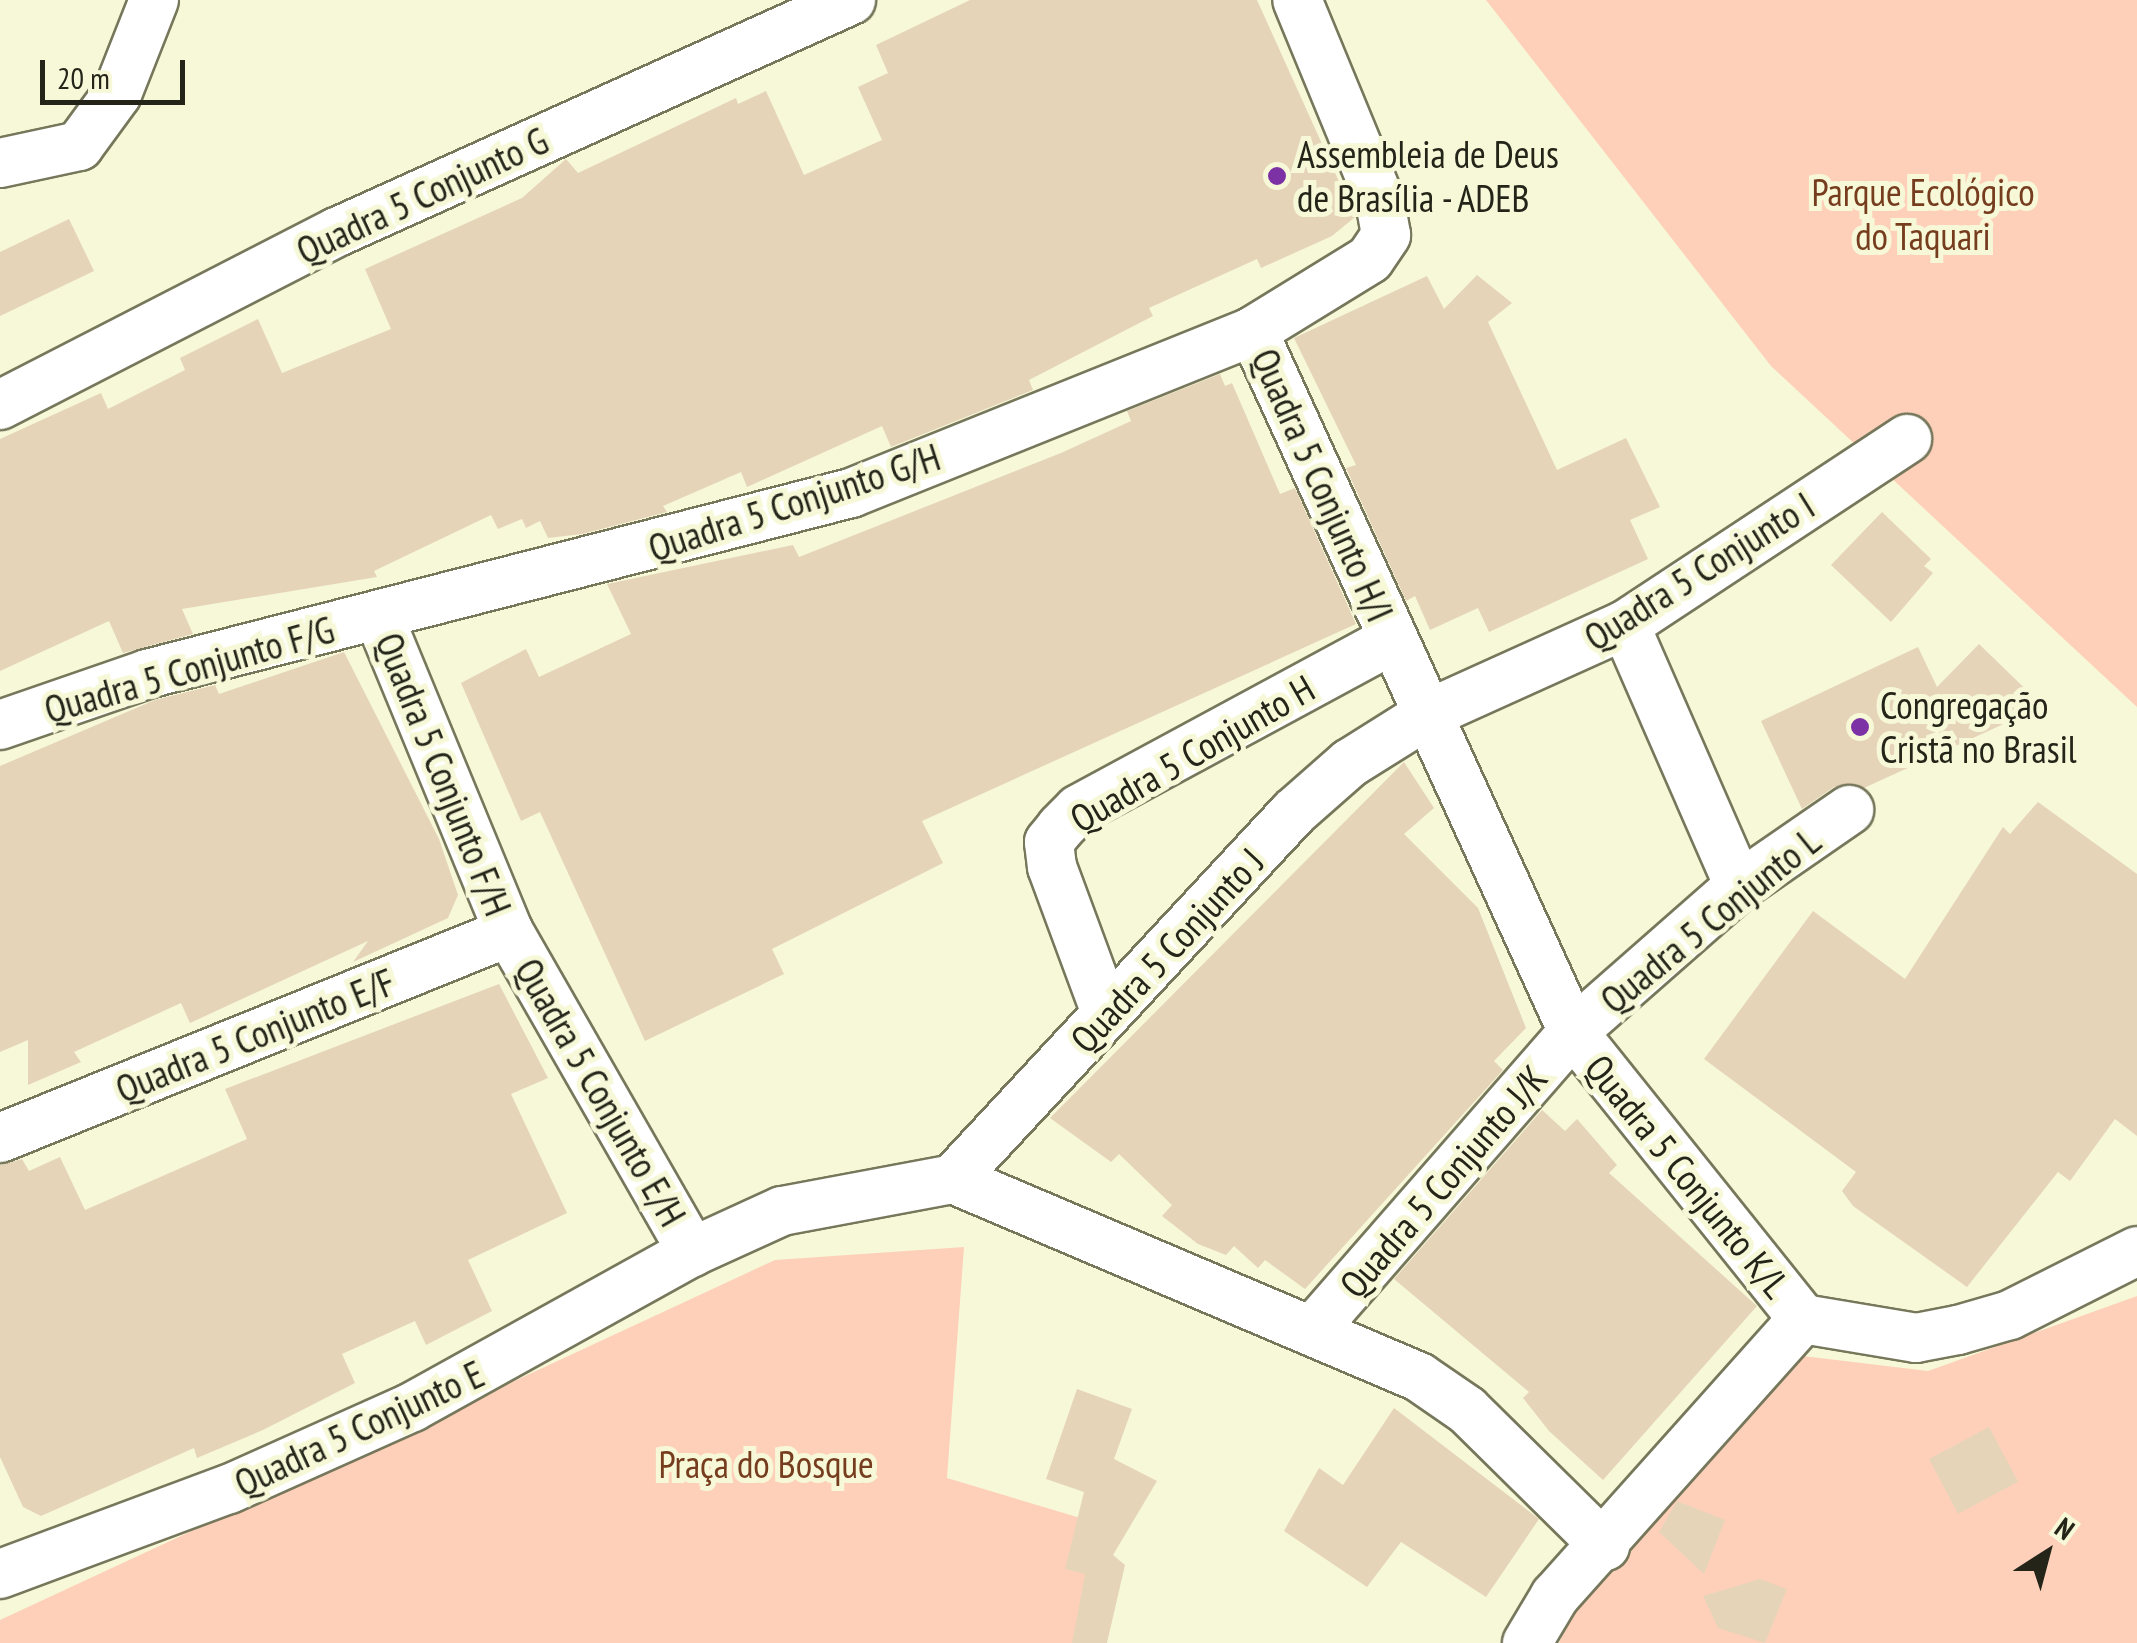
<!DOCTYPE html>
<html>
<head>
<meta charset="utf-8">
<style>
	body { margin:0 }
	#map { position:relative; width:2137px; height:1643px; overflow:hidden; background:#f6f8d8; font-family:"PT Sans Narrow",sans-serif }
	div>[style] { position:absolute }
	.green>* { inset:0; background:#fed0ba }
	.building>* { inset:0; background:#e6d4b9; transform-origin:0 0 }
	.roads { filter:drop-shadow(2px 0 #76775b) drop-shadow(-2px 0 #76775b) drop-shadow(0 2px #76775b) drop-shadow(0 -2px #76775b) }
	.minor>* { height:48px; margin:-24px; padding:0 24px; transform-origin:24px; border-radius:24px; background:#fff }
	.dots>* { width:28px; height:28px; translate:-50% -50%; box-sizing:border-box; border:5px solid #f6f8d8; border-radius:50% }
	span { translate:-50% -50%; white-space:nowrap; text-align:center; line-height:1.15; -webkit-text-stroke:10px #f6f8d8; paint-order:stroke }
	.poi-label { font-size:38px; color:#242419 }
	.left { translate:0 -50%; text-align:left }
	.park-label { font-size:38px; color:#763c1e }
	.street-label { font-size:38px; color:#242419 }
	.north { position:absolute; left:1997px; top:1503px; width:100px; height:100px; -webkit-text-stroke:8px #f6f8d8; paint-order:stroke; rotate:36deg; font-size:28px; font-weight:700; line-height:40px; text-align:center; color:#242419 }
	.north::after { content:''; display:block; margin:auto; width:35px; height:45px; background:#242419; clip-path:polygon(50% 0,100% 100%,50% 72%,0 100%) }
	.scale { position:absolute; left:40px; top:60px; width:145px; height:45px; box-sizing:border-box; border:5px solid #242419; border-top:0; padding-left:12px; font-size:30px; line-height:35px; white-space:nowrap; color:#242419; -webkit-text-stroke:8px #f6f8d8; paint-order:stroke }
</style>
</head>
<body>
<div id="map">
	<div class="green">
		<i style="clip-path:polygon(1486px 0,2137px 0,2137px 707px,1771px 366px)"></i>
		<i style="clip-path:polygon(964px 1247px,947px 1478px,1107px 1526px,1085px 1643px,0 1643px,0 1620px,775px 1260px)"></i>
		<i style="clip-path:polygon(2137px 1296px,2137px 1643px,1559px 1643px,1574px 1610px,1803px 1356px,1928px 1371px)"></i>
	</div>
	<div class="building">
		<i style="clip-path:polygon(970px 0,1257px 0,1355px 217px,1332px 236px,1261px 268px,1257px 259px,1149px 308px,1153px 316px,1029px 380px,1033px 390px,891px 447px,882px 426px,747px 487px,741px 472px,663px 506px,667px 512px,582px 534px,548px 538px,540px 521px,526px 528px,522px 519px,498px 529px,491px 515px,374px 571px,377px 577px,182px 609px,193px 634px,123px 653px,109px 621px,0 671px,0 439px,101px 393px,108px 409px,185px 370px,180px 358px,258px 319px,282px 373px,391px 329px,365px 269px,522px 198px,566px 159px,578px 173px,736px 98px,738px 104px,766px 91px,804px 175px,882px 140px,858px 87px,888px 73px,876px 45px)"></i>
		<i style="clip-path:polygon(69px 219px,94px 271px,0 316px,0 252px)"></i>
		<i style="clip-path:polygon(1477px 275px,1512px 303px,1488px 322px,1557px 470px,1626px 438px,1660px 507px,1630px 520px,1648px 559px,1489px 632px,1478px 608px,1430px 630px,1415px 596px,1406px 601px,1346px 468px,1356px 465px,1294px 338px,1427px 276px,1444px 309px)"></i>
		<i style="clip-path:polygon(1220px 374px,1225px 386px,1232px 383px,1280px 494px,1295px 488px,1356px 624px,922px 821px,943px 863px,772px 949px,784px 974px,645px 1041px,540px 812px,521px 821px,461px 683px,526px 649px,539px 677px,631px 634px,607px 584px,793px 545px,799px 557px,1061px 453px,1131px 421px,1127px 411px)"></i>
		<i style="clip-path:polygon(1882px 512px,1931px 559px,1924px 566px,1933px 573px,1891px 622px,1831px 565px)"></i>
		<i style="clip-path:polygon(1979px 644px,2043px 706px,1864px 788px,1834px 787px,1802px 809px,1761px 721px,1918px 647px,1937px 687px)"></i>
		<i style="clip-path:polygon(344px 652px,439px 839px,458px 895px,448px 918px,353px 962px,368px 941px,190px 1023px,181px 1003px,74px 1052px,81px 1062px,28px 1085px,28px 1040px,0 1052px,0 766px,155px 700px,215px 685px,219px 694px)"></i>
		<i style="clip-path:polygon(1404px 762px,1434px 808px,1404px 834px,1478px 908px,1526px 1028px,1494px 1061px,1503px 1070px,1305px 1289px,1265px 1260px,1258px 1268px,1234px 1246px,1226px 1255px,1198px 1244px,1162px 1216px,1172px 1205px,1119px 1154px,1111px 1162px,1050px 1118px)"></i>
		<i style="clip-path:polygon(2038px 802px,2137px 874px,2137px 1136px,2115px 1119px,2070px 1181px,2058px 1172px,1967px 1287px,1853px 1206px,1842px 1191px,1856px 1172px,1704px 1059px,1813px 911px,1905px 979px,2003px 827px,2010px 834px)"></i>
		<i style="clip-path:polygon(499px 984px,548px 1078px,511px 1094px,567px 1213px,468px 1260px,492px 1311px,426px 1345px,415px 1321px,342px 1354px,355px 1383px,263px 1430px,197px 1458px,194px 1448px,41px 1516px,23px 1507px,0 1457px,0 1165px,22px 1159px,29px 1171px,60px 1157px,85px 1210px,247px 1139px,225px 1089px)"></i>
		<i style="clip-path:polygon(1542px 1110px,1565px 1131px,1577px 1119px,1617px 1165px,1609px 1173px,1757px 1306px,1603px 1480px,1549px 1431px,1523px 1398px,1529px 1392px,1394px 1279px)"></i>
		<i style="clip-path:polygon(1077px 1389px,1132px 1409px,1114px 1459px,1157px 1481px,1113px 1555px,1125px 1565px,1107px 1643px,1072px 1643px,1085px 1574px,1065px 1569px,1084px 1492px,1046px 1479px)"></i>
		<i style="clip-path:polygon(1394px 1408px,1539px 1519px,1486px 1597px,1401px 1542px,1367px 1587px,1284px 1531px,1319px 1468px,1343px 1485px)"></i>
		<i style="left:1989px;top:1427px;width:62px;height:68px;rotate:62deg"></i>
		<i style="clip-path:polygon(1677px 1501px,1725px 1520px,1704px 1574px,1659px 1532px)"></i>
		<i style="clip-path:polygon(1760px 1579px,1787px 1589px,1765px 1643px,1718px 1628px,1703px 1596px)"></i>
	</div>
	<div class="roads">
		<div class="minor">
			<i style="left:0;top:163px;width:81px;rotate:-12.1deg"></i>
			<i style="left:79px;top:146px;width:64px;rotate:-53.8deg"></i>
			<i style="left:117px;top:94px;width:101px;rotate:-68.5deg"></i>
			<i style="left:1253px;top:331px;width:771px;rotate:65.46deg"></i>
			<i style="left:1573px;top:1032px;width:368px;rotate:51.3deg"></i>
			<i style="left:0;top:405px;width:379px;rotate:-27.2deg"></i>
			<i style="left:337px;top:232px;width:564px;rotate:-24.29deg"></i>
			<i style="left:379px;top:617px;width:341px;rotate:67.6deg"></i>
			<i style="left:509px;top:932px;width:369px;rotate:60.2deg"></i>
			<i style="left:1625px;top:625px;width:285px;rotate:66.4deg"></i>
			<i style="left:0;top:725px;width:156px;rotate:-19.1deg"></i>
			<i style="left:147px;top:674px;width:727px;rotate:-14.42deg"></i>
			<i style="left:851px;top:493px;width:433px;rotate:-21.9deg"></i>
			<i style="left:1253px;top:331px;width:137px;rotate:-31.6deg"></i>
			<i style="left:1370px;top:259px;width:29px;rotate:-56deg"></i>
			<i style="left:1386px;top:235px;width:35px;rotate:-100deg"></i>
			<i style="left:1380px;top:201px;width:217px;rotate:-112.4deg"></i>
			<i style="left:1106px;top:1013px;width:156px;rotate:-110.3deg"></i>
			<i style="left:1052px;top:867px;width:25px;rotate:-97deg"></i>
			<i style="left:1049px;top:842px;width:19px;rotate:-51deg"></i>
			<i style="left:1061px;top:827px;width:25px;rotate:-45deg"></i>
			<i style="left:1079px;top:809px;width:357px;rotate:-28.4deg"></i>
			<i style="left:0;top:1138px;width:549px;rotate:-22.03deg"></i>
			<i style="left:953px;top:1179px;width:500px;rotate:-47.1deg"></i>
			<i style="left:1293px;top:813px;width:76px;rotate:-41.3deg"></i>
			<i style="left:1350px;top:763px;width:92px;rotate:-32.1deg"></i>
			<i style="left:1428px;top:714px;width:216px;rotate:-24.3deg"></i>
			<i style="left:1625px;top:625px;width:338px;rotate:-33.4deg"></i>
			<i style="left:953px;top:1179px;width:506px;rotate:23.02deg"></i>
			<i style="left:1419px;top:1377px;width:58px;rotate:34.5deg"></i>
			<i style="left:1467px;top:1410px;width:194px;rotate:44.6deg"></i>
			<i style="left:1803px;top:1319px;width:115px;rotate:9.5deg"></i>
			<i style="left:1916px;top:1338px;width:43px;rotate:-10.8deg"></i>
			<i style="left:1958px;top:1330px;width:54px;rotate:-16.1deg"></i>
			<i style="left:2010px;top:1315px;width:142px;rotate:-26.7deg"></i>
			<i style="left:1312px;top:1331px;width:397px;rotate:-48.9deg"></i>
			<i style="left:1573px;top:1032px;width:221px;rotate:-41.3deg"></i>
			<i style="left:1739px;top:886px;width:134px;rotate:-34.6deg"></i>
			<i style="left:0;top:1574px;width:244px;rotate:-20.4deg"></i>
			<i style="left:229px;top:1489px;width:201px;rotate:-24.1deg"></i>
			<i style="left:412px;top:1407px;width:320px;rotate:-29deg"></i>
			<i style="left:692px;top:1252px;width:99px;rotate:-24.5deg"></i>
			<i style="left:782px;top:1211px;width:174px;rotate:-10.6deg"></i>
			<i style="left:1527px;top:1643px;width:55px;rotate:-59.2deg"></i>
			<i style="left:1555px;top:1596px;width:372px;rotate:-48.2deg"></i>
		</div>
	</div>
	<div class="dots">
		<i style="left:1277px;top:176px;background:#7c32a5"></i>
		<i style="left:1860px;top:727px;background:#7c32a5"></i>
	</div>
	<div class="poi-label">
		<span class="left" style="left:1297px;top:176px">Assembleia de Deus<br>de Brasília - ADEB</span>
		<span class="left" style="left:1880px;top:727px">Congregação<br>Cristã no Brasil</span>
	</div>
	<div class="park-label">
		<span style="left:1923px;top:214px">Parque Ecológico<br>do Taquari</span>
		<span style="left:766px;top:1464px">Praça do Bosque</span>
	</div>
	<div class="street-label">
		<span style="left:422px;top:195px;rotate:-25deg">Quadra 5 Conjunto G</span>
		<span style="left:1323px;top:485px;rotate:66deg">Quadra 5 Conjunto H/I</span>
		<span style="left:794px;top:502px;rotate:-18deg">Quadra 5 Conjunto G/H</span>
		<span style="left:1699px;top:571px;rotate:-32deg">Quadra 5 Conjunto I</span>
		<span style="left:189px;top:669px;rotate:-16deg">Quadra 5 Conjunto F/G</span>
		<span style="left:1192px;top:753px;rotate:-30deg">Quadra 5 Conjunto H</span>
		<span style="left:444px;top:774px;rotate:68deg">Quadra 5 Conjunto F/H</span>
		<span style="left:1710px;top:920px;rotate:-39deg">Quadra 5 Conjunto L</span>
		<span style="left:1167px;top:950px;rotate:-47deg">Quadra 5 Conjunto J</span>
		<span style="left:255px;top:1035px;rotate:-22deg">Quadra 5 Conjunto E/F</span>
		<span style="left:601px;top:1092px;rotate:60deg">Quadra 5 Conjunto E/H</span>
		<span style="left:1688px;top:1176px;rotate:51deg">Quadra 5 Conjunto K/L</span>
		<span style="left:1443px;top:1181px;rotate:-49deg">Quadra 5 Conjunto J/K</span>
		<span style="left:359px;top:1428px;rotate:-25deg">Quadra 5 Conjunto E</span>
	</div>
	<div class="north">N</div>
	<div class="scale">20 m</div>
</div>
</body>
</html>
